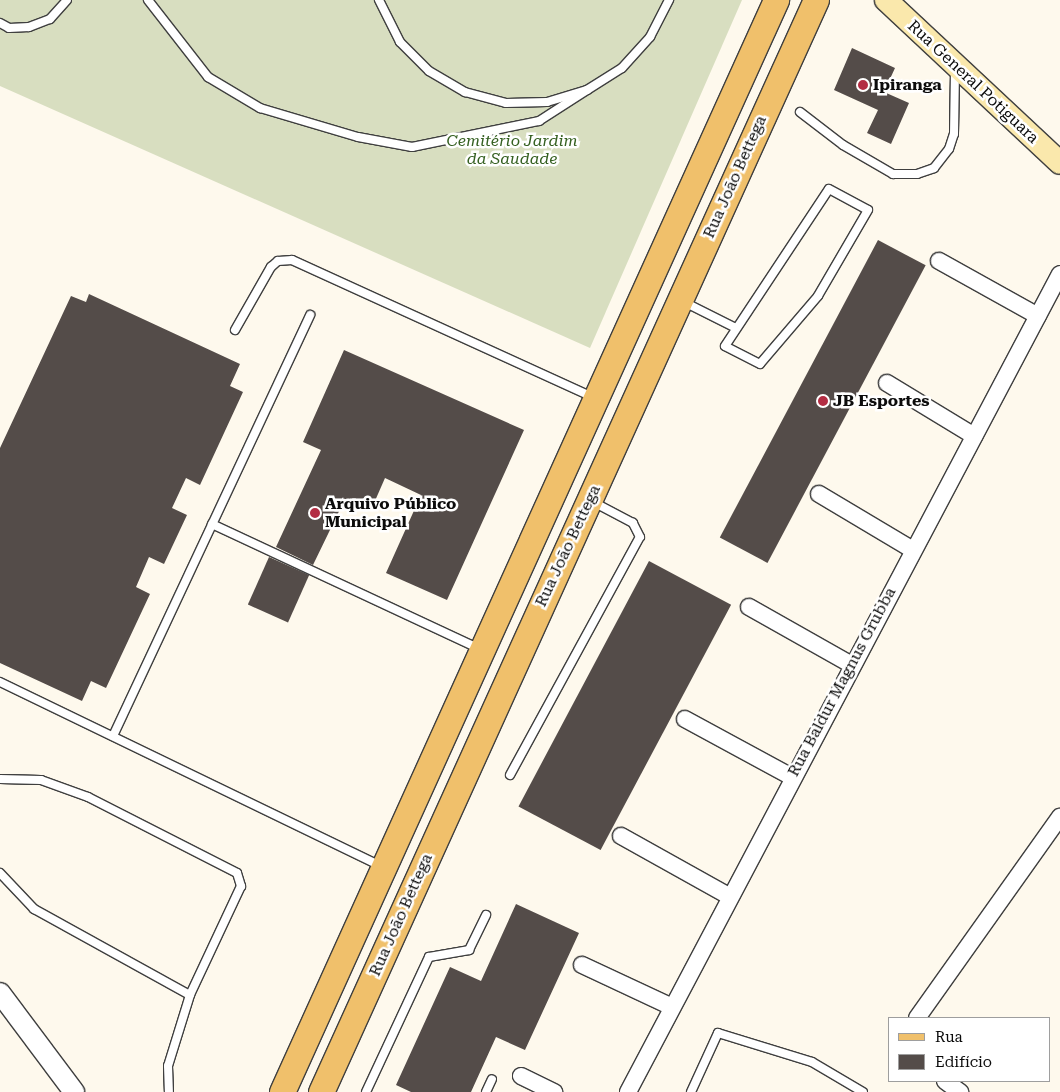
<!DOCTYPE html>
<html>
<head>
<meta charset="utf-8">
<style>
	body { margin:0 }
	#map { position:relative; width:1060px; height:1092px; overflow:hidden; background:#fef9ed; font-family:"Roboto Serif",serif }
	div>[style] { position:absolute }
	.cemetery>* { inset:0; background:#d8dec0 }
	.building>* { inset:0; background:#544c49; transform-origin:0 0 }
	.roads { filter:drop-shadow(1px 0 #3f3f3f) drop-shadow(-1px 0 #3f3f3f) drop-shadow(0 1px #3f3f3f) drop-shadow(0 -1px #3f3f3f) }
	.service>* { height:8px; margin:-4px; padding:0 4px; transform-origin:4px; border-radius:4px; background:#fff }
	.minor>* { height:16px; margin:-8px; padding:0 8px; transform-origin:8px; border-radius:8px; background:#fff }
	.tertiary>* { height:20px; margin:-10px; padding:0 10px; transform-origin:10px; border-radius:10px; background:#fff }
	.secondary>* { height:22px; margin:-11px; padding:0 11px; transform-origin:11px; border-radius:11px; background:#fae8ac }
	.primary>* { height:25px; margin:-12.5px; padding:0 12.5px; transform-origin:12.5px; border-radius:12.5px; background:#f0c06b }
	.dots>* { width:14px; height:14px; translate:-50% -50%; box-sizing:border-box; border:2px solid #fff; border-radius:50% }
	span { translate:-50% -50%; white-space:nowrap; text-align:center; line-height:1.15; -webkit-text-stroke:5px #fff; paint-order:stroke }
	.street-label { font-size:16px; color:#0c0c0c }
	.poi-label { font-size:16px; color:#0c0c0c; font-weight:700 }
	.left { translate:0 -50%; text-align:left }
	.park-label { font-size:16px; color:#356021; font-style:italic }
	.legend { position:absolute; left:888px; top:1017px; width:162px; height:65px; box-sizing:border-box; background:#fff; border:1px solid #9e9e9e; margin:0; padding:6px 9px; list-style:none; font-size:15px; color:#0c0c0c }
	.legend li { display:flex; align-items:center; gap:10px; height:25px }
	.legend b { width:25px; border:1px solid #9e9e9e }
</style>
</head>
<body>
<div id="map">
	<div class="cemetery">
		<i style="clip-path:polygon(0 0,742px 0,590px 348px,0 86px)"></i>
	</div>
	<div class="building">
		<i style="clip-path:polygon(852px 48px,895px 68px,884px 92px,909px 103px,891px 144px,867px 133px,878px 110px,834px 90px)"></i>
		<i style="left:878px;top:240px;width:54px;height:337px;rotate:28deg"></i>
		<i style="clip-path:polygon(89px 294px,240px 364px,230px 386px,243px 392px,200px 485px,186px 478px,172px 508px,187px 515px,164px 564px,149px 557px,136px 587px,150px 594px,106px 688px,91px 681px,82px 701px,0 663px,0 448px,71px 296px,86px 302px)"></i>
		<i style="clip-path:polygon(344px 350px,524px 430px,447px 600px,386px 573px,421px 495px,385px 478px,371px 510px,345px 499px,313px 565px,276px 547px,321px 450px,303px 442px)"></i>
		<i style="left:269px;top:557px;width:44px;height:52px;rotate:24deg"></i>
		<i style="left:649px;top:561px;width:93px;height:278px;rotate:28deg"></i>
		<i style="clip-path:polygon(516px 904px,579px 933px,525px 1050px,496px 1037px,471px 1092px,411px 1092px,396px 1085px,450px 967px,481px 981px)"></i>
	</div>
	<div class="roads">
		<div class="service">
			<i style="left:148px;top:0;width:98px;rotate:52.1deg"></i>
			<i style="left:208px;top:77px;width:61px;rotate:30.8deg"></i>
			<i style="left:260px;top:108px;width:102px;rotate:16.5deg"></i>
			<i style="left:358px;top:137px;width:55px;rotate:10.5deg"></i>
			<i style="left:412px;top:147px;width:130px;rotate:-11.6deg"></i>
			<i style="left:539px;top:121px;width:57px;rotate:-32.9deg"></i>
			<i style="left:379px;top:0;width:47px;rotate:63.4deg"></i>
			<i style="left:400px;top:42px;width:41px;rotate:45deg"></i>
			<i style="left:429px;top:71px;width:42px;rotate:30.3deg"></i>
			<i style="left:465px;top:92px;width:42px;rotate:15deg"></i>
			<i style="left:506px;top:103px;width:41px;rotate:-1.4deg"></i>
			<i style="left:547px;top:102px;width:42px;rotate:-16.7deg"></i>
			<i style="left:587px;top:90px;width:41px;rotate:-32.2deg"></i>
			<i style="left:622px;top:68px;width:42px;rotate:-47.9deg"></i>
			<i style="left:650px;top:37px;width:42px;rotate:-62.8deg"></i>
			<i style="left:0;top:23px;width:10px;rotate:29deg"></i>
			<i style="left:9px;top:28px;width:20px;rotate:-3deg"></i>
			<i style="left:29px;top:27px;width:22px;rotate:-21deg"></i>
			<i style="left:50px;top:19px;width:25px;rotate:-48deg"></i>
			<i style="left:800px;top:112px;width:54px;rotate:37.5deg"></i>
			<i style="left:843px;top:145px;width:58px;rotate:30.1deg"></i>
			<i style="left:893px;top:174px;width:24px"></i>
			<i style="left:917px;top:174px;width:18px;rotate:-19deg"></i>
			<i style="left:934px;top:168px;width:24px;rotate:-52deg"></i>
			<i style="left:949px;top:149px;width:16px;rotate:-72deg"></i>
			<i style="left:954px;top:134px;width:64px;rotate:-89.1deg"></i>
			<i style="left:829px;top:189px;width:44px;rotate:28.3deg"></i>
			<i style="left:868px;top:210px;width:99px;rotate:120.2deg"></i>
			<i style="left:818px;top:296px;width:89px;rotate:130.5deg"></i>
			<i style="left:760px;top:364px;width:39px;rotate:-153deg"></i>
			<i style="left:725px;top:346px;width:188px;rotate:-56.5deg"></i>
			<i style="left:682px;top:301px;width:58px;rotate:26.6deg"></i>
			<i style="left:235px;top:330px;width:73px;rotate:-60.3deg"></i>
			<i style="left:271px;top:267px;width:9px;rotate:-41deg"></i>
			<i style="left:278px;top:261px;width:14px;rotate:-4deg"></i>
			<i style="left:292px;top:260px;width:330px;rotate:24.5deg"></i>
			<i style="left:212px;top:524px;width:296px;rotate:25deg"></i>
			<i style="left:0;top:682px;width:422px;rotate:25.8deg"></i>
			<i style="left:113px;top:736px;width:465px;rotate:-64.9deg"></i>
			<i style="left:510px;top:775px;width:271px;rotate:-61.4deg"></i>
			<i style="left:640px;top:537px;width:16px;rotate:-117deg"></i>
			<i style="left:633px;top:523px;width:45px;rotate:-152.3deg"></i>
			<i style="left:0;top:779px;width:41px;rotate:1.4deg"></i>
			<i style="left:41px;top:780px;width:50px;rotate:19.9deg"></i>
			<i style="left:88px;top:797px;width:167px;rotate:27deg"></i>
			<i style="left:237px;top:873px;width:14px;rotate:73deg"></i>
			<i style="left:241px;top:886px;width:120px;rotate:115.1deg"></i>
			<i style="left:190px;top:995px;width:74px;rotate:107.2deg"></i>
			<i style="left:168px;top:1066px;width:26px;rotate:88deg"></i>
			<i style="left:0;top:873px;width:50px;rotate:46.6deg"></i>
			<i style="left:34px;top:909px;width:178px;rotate:28.9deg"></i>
			<i style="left:366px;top:1092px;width:149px;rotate:-65deg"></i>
			<i style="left:429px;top:957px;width:41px;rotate:-9.9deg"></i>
			<i style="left:469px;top:950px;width:39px;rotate:-64deg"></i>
			<i style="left:486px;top:1092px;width:14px;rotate:-65deg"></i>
			<i style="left:691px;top:1092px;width:65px;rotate:-65.4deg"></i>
			<i style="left:718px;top:1033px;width:98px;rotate:17.1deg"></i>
			<i style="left:812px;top:1062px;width:59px;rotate:30.5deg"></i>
		</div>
		<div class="minor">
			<i style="left:939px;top:261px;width:113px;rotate:29.1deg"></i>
			<i style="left:887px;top:383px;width:102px;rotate:31.3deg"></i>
			<i style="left:819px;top:494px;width:109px;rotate:30.8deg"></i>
			<i style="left:749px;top:607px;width:118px;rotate:29.4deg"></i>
			<i style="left:685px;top:719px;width:122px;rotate:28.5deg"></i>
			<i style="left:621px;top:836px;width:124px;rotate:29.1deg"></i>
			<i style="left:582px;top:965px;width:97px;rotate:25deg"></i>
			<i style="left:917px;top:1018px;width:247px;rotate:-54.6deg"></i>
			<i style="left:521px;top:1076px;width:37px;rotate:26deg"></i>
			<i style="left:945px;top:1081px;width:19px;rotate:36deg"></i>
			<i style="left:628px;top:1092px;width:925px;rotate:-62.16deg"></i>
		</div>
		<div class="tertiary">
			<i style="left:0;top:993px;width:124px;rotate:53.2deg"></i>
		</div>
		<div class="secondary">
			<i style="left:886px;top:0;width:238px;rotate:43.1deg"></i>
		</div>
		<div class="primary">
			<i style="left:282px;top:1092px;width:1199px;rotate:-65.66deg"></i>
			<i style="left:321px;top:1092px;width:1199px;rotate:-65.62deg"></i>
		</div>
	</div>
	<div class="dots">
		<i style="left:863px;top:85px;background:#b32d43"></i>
		<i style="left:823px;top:401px;background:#b32d43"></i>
		<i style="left:315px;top:513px;background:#b32d43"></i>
	</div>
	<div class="street-label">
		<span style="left:973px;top:82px;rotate:43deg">Rua General Potiguara</span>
		<span style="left:735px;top:177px;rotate:-66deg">Rua João Bettega</span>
		<span style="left:568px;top:546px;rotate:-65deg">Rua João Bettega</span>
		<span style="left:842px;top:682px;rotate:-62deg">Rua Baldur Magnus Grubba</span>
		<span style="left:401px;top:915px;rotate:-66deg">Rua João Bettega</span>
	</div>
	<div class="poi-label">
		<span class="left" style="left:873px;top:85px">Ipiranga</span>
		<span class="left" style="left:833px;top:401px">JB Esportes</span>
		<span class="left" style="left:325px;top:513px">Arquivo Público<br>Municipal</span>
	</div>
	<div class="park-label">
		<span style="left:512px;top:150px">Cemitério Jardim<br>da Saudade</span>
	</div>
	<ul class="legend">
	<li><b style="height:6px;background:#f0c06b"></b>Rua</li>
	<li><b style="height:14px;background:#544c49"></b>Edifício</li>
	</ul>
</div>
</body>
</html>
